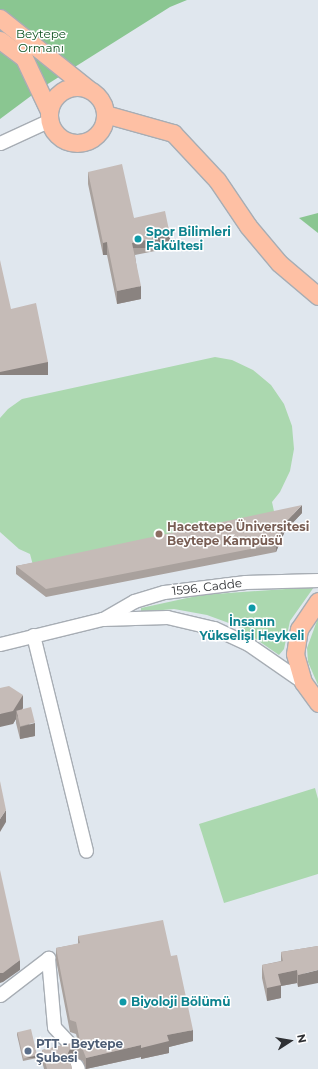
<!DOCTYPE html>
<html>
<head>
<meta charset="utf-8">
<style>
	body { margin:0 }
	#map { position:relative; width:318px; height:1069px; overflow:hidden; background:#e0e7ee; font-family:Montserrat,sans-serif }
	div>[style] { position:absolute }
	.green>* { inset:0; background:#abd8af }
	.forest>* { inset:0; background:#8ac691 }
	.roads { filter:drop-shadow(1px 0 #a7adb4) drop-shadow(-1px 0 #a7adb4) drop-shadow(0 1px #a7adb4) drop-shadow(0 -1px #a7adb4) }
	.minor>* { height:13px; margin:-6.5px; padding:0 6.5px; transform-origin:6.5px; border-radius:6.5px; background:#fff }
	.major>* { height:17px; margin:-8.5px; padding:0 8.5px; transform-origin:8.5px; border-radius:8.5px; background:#fec0a4 }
	.major>.ring { margin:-8.5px; padding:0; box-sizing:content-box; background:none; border:17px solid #fec0a4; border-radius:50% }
	.wall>* { inset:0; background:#a9a19d }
	.shaded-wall>* { inset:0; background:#8a8380; transform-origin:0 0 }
	.building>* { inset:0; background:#c5bbb7; transform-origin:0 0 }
	.dots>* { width:11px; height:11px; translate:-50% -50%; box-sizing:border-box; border:2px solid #fff; border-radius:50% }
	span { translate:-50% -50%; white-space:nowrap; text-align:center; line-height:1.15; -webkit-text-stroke:3px #fff; paint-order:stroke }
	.park-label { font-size:12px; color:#105220 }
	.culture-label { font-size:12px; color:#0d838f; font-weight:700 }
	.left { translate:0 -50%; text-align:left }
	.education-label { font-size:12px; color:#785e54; font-weight:700 }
	.street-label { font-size:12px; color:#2f3134 }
	.service-label { font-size:12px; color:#4e5e75; font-weight:700 }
	.north { position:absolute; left:270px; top:1021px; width:40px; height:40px; -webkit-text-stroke:3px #fff; paint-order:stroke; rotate:78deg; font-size:11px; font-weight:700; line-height:16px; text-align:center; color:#2f3134 }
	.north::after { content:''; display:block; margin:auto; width:14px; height:18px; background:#2f3134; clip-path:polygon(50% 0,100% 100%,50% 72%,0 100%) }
</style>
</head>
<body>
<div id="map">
	<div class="green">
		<i style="clip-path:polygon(215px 357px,232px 360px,253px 370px,271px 385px,284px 404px,292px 426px,294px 449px,290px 471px,280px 492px,272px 502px,275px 516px,34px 569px,30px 554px,19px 549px,0 532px,0 418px,8px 409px,22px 399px)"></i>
		<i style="clip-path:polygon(314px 587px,290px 621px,284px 649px,279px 655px,237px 626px,207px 615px,174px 609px,141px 612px,141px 608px,201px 595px)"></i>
		<i style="clip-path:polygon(318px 618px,318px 685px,308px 662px,307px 648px)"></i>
		<i style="clip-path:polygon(315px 788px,318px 799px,318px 874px,224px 903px,199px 824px)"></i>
	</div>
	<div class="forest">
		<i style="clip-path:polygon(0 0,187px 0,170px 7px,43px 87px,0 119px)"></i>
		<i style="clip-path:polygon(318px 213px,318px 233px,299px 218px)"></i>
	</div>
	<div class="roads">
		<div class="minor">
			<i style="left:0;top:143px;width:55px;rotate:-24.7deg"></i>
			<i style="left:103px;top:619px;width:36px;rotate:-30deg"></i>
			<i style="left:134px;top:601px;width:31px;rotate:-17deg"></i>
			<i style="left:164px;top:592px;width:82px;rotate:-7deg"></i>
			<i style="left:245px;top:582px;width:73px;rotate:-1.6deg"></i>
			<i style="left:33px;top:635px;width:222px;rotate:76.2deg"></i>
			<i style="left:0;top:644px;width:105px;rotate:-13.8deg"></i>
			<i style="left:102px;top:619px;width:65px;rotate:-1.8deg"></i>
			<i style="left:167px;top:617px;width:48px;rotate:13.2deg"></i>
			<i style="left:214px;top:628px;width:38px;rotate:25deg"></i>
			<i style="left:248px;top:644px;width:67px;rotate:34.6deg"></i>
			<i style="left:48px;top:958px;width:69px;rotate:85deg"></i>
			<i style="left:54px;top:1027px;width:25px;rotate:47deg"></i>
			<i style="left:0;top:995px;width:61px;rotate:-37.6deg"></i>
			<i style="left:76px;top:1065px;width:4px;rotate:63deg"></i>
		</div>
		<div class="major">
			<i style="left:0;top:18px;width:112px;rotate:38.8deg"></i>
			<i style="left:0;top:40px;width:30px;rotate:37deg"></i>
			<i style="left:24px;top:58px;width:59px;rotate:64.7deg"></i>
			<i class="ring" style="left:49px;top:87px;width:39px;height:39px"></i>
			<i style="left:105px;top:114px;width:71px;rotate:15.6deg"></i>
			<i style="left:173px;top:133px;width:64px;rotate:46.9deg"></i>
			<i style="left:217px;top:180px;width:55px;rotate:56deg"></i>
			<i style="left:248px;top:226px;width:48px;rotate:50deg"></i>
			<i style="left:279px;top:263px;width:51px;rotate:40.2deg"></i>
			<i style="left:318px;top:601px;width:34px;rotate:124deg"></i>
			<i style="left:299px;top:629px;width:25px;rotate:99deg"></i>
			<i style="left:295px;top:654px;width:29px;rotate:74deg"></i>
			<i style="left:303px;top:682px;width:26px;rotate:54deg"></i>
		</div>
	</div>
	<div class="wall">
		<i style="clip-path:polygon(88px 172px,134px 218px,170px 248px,135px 255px,141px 299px,117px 304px,107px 255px,103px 255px,88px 184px)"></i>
		<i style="clip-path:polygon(302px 513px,285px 531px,276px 552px,46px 597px,16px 574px,16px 566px)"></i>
		<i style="clip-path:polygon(0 688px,23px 708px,22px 709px,35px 736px,20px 739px,16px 723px,16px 719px,13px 724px)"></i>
		<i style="clip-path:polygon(78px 936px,171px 956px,193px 1041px,169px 1047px,169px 1053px,141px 1059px,141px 1057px,86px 1069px,83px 1061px,76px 1057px,70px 1060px,72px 1069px,44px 1069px,42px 1061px,42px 1050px,78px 1042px,76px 1034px,70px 1032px,56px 960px,56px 948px,78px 944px)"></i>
		<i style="clip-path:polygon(318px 946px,298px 987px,297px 983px,281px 986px,281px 998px,267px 1001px,262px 978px,262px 965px,281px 961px,281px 952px)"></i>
		<i style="clip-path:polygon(17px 1032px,37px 1058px,23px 1061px,17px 1035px)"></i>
	</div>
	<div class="shaded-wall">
		<i style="left:170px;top:235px;width:13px;height:39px;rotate:90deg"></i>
		<i style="left:107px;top:242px;width:13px;height:4px;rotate:90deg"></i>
		<i style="clip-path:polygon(141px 286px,141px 299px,117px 304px,117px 291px)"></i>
		<i style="left:48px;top:362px;width:13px;height:49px;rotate:90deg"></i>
		<i style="clip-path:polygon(302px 505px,302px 513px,285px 531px,276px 552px,276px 544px,285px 523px)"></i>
		<i style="clip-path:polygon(23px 695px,23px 708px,17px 717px,16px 710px,16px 719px,13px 724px,0 727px,0 714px)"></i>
		<i style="clip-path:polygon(35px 723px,35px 736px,20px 739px,20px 727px)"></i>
		<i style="clip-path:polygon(6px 810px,6px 822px,0 832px,0 819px)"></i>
		<i style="clip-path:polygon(20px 960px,20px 970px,3px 982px,0 983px,0 973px)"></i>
		<i style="clip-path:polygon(297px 970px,297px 983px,281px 986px,281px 998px,267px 1001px,267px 988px,278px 974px)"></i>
		<i style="clip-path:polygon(318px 970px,318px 983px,298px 987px,298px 975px)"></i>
		<i style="clip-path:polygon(193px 1030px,193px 1041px,169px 1047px,169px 1053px,141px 1059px,141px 1048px,167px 1035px)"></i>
		<i style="clip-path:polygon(76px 1045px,76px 1057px,70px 1060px,68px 1053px,70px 1049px)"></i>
		<i style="clip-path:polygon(141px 1045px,141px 1057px,86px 1069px,86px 1058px)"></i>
		<i style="left:37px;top:1055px;width:3px;height:14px;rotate:90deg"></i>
	</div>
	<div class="building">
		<i style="clip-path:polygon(122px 164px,134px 218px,165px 211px,170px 235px,132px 243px,141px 286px,117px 291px,107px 242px,103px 243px,88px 172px)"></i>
		<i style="clip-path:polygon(0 260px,11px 309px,36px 303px,48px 362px,0 372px)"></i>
		<i style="clip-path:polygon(302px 505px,285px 523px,276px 544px,46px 589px,16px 566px)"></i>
		<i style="clip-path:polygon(9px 686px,23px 695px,13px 711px,0 714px,0 688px)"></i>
		<i style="left:31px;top:707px;width:16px;height:15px;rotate:76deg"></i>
		<i style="clip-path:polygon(0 781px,6px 810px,0 819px)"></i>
		<i style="clip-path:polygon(0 870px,20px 960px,3px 973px,0 973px)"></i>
		<i style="clip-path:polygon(163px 920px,171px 956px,177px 955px,193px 1030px,167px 1035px,169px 1041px,141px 1048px,141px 1045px,86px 1058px,83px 1050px,76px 1045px,70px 1049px,68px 1053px,72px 1069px,47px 1069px,42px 1050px,80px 1041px,76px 1022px,70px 1020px,56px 948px,80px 943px,78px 936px)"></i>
		<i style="clip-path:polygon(318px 946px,318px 970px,298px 975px,297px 970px,278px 974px,281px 985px,267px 988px,262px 965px,283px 961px,281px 952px)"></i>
		<i style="left:31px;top:1029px;width:27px;height:14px;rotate:77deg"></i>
	</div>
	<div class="dots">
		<i style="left:138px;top:239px;background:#0f9aa8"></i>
		<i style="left:159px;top:534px;background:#8d6e63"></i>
		<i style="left:252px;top:608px;background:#0f9aa8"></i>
		<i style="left:123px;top:1002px;background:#0f9aa8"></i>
		<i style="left:28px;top:1051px;background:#5c6f8a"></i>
	</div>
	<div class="park-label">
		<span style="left:41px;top:41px">Beytepe<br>Ormanı</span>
	</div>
	<div class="culture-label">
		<span class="left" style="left:146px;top:239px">Spor Bilimleri<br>Fakültesi</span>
		<span style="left:252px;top:629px">İnsanın<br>Yükselişi Heykeli</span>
		<span class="left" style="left:131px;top:1002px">Biyoloji Bölümü</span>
	</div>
	<div class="education-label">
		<span class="left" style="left:167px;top:534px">Hacettepe Üniversitesi<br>Beytepe Kampüsü</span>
	</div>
	<div class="street-label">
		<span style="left:207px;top:587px;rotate:-7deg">1596. Cadde</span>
	</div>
	<div class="service-label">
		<span class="left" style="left:36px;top:1051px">PTT - Beytepe<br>Şubesi</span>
	</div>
	<div class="north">N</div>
</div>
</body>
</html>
